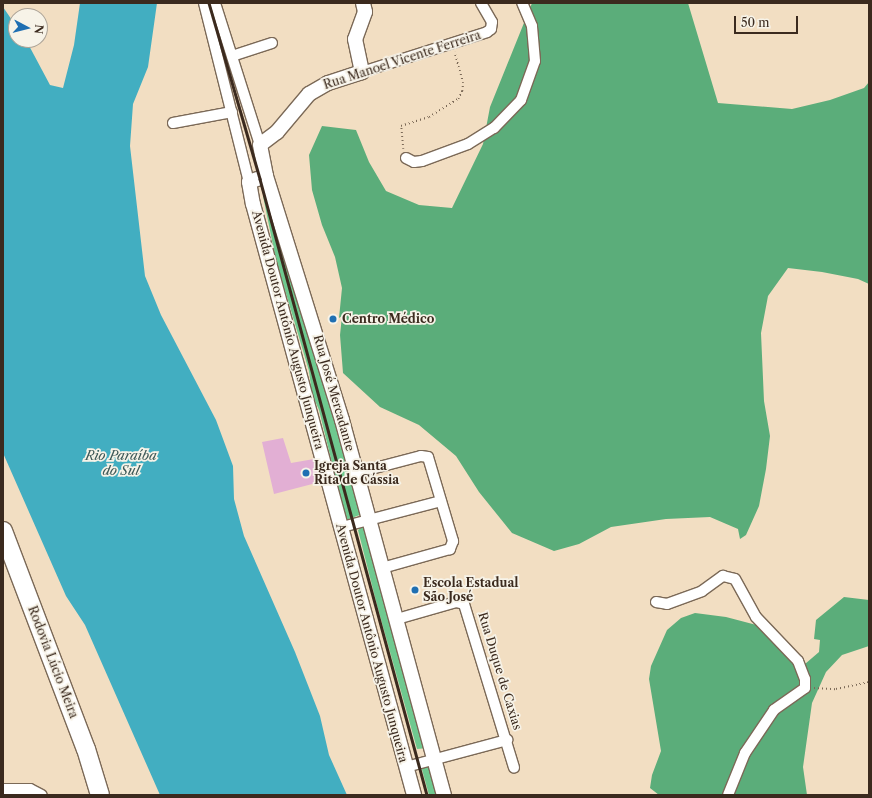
<!DOCTYPE html>
<html>
<head>
<meta charset="utf-8">
<style>
	body { margin:0 }
	#map { position:relative; width:872px; height:798px; overflow:hidden; background:#f2dec2; font-family:"Libre Caslon Text",serif }
	div>[style] { position:absolute }
	.green>* { inset:0; background:#6fc98f }
	.forest>* { inset:0; background:#5bad7a }
	.water>* { inset:0; background:#42aec1 }
	.building>* { inset:0; background:#e2afd4 }
	.path>* { height:1.5px; margin-top:-0.75px; transform-origin:0; background:repeating-linear-gradient(90deg,#7b6957 0 1px,transparent 0 4px) }
	.roads { filter:drop-shadow(1px 0 #7b6957) drop-shadow(-1px 0 #7b6957) drop-shadow(0 1px #7b6957) drop-shadow(0 -1px #7b6957) }
	.street>* { height:10px; margin:-5px; padding:0 5px; transform-origin:5px; border-radius:5px; background:#fff }
	.secondary>* { height:14px; margin:-7px; padding:0 7px; transform-origin:7px; border-radius:7px; background:#fff }
	.highway>* { height:18px; margin:-9px; padding:0 9px; transform-origin:9px; border-radius:9px; background:#fff }
	.rail>* { height:2.5px; margin:-1.25px; padding:0 1.25px; transform-origin:1.25px; border-radius:1.25px; background:#3b2a1e }
	.dots>* { width:11px; height:11px; translate:-50% -50%; box-sizing:border-box; border:2px solid #f7f3e8; border-radius:50% }
	span { translate:-50% -50%; white-space:nowrap; text-align:center; line-height:1.15; -webkit-text-stroke:3.5px #f7f3e8; paint-order:stroke }
	.street-label { font-size:12px; color:#3b2a1e }
	.poi-label { font-size:12px; color:#3b2a1e; font-weight:700 }
	.left { translate:0 -50%; text-align:left }
	.water-label { font-size:13px; color:#3d5857; font-style:italic }
	.frame { position:absolute; inset:0; border:4px solid #3b2a1e; pointer-events:none }
	.north { position:absolute; left:8px; top:8px; width:40px; height:40px; box-sizing:border-box; background:#f7f3e8; border:1px solid #aca397; border-radius:50%; rotate:97deg; font-size:11px; font-weight:700; line-height:16px; text-align:center; color:#3b2a1e }
	.north::after { content:''; display:block; margin:auto; width:14px; height:18px; background:#1f6fb2; clip-path:polygon(50% 0,100% 100%,50% 72%,0 100%) }
	.scale { position:absolute; left:734px; top:16px; width:64px; height:18px; box-sizing:border-box; border:2px solid #3b2a1e; border-top:0; padding-left:5px; font-size:12px; line-height:14px; white-space:nowrap; color:#3b2a1e; -webkit-text-stroke:3px #f7f3e8; paint-order:stroke }
</style>
</head>
<body>
<div id="map">
	<div class="green">
		<i style="clip-path:polygon(271px 190px,365px 513px,346px 520px,319px 410px,312px 394px,309px 371px,276px 260px,263px 196px)"></i>
		<i style="clip-path:polygon(368px 523px,428px 748px,417px 749px,377px 605px,358px 530px)"></i>
		<i style="clip-path:polygon(433px 760px,442px 795px,429px 795px,421px 766px)"></i>
	</div>
	<div class="forest">
		<i style="clip-path:polygon(532px 3px,688px 3px,718px 103px,792px 109px,830px 100px,864px 88px,869px 82px,869px 284px,858px 279px,822px 272px,788px 268px,768px 296px,761px 333px,764px 401px,770px 436px,766px 469px,759px 506px,746px 535px,740px 539px,738px 529px,710px 517px,666px 519px,611px 527px,579px 544px,554px 551px,512px 533px,479px 492px,456px 456px,419px 425px,380px 407px,343px 373px,340px 335px,342px 316px,339px 318px,342px 288px,335px 257px,322px 225px,312px 190px,309px 155px,322px 126px,356px 130px,369px 162px,386px 191px,419px 205px,452px 208px,483px 144px,490px 107px)"></i>
		<i style="clip-path:polygon(844px 597px,869px 600px,869px 646px,842px 655px,826px 672px,812px 703px,803px 767px,807px 795px,659px 795px,650px 788px,652px 775px,661px 751px,649px 679px,651px 666px,667px 630px,681px 618px,695px 613px,726px 617px,764px 627px,792px 662px,805px 664px,819px 652px,820px 640px,814px 639px,816px 620px)"></i>
	</div>
	<div class="water">
		<i style="clip-path:polygon(80px 3px,157px 3px,148px 67px,133px 104px,130px 146px,145px 276px,161px 315px,216px 420px,233px 466px,234px 499px,244px 536px,295px 652px,320px 716px,329px 755px,347px 795px,160px 795px,85px 625px,66px 596px,3px 453px,3px 7px,16px 26px,16px 40px,26px 40px,50px 85px,63px 88px,74px 45px)"></i>
	</div>
	<div class="building">
		<i style="clip-path:polygon(283px 438px,291px 463px,314px 459px,320px 482px,274px 494px,262px 442px)"></i>
	</div>
	<div class="path">
		<i style="left:403px;top:149px;width:23px;rotate:-95deg"></i>
		<i style="left:401px;top:126px;width:29px;rotate:-18deg"></i>
		<i style="left:429px;top:117px;width:34px;rotate:-32deg"></i>
		<i style="left:458px;top:99px;width:9px;rotate:-63deg"></i>
		<i style="left:462px;top:91px;width:8px;rotate:-83deg"></i>
		<i style="left:463px;top:83px;width:32px;rotate:-106deg"></i>
		<i style="left:814px;top:688px;width:22px;rotate:3deg"></i>
		<i style="left:836px;top:689px;width:34px;rotate:-12deg"></i>
	</div>
	<div class="roads">
		<div class="street">
			<i style="left:204px;top:3px;width:185px;rotate:75.9deg"></i>
			<i style="left:215px;top:3px;width:149px;rotate:72.4deg"></i>
			<i style="left:232px;top:56px;width:42px;rotate:-18deg"></i>
			<i style="left:362px;top:72px;width:131px;rotate:-17.7deg"></i>
			<i style="left:487px;top:32px;width:5px;rotate:-37deg"></i>
			<i style="left:491px;top:29px;width:7px;rotate:-82deg"></i>
			<i style="left:492px;top:22px;width:22px;rotate:-120deg"></i>
			<i style="left:173px;top:123px;width:60px;rotate:-10.6deg"></i>
			<i style="left:406px;top:158px;width:9px;rotate:27deg"></i>
			<i style="left:414px;top:162px;width:8px;rotate:-7deg"></i>
			<i style="left:422px;top:161px;width:49px;rotate:-20.3deg"></i>
			<i style="left:468px;top:144px;width:31px;rotate:-32deg"></i>
			<i style="left:494px;top:128px;width:39px;rotate:-46deg"></i>
			<i style="left:521px;top:100px;width:41px;rotate:-70.3deg"></i>
			<i style="left:535px;top:61px;width:35px;rotate:-95deg"></i>
			<i style="left:532px;top:26px;width:25px;rotate:-113deg"></i>
			<i style="left:356px;top:473px;width:67px;rotate:-14.7deg"></i>
			<i style="left:421px;top:456px;width:7px;rotate:8deg"></i>
			<i style="left:428px;top:457px;width:88px;rotate:73.4deg"></i>
			<i style="left:453px;top:541px;width:9px;rotate:111deg"></i>
			<i style="left:450px;top:549px;width:71px;rotate:164.4deg"></i>
			<i style="left:342px;top:527px;width:102px;rotate:-14.7deg"></i>
			<i style="left:656px;top:602px;width:11px;rotate:10deg"></i>
			<i style="left:667px;top:604px;width:37px;rotate:-20deg"></i>
			<i style="left:702px;top:591px;width:26px;rotate:-36deg"></i>
			<i style="left:723px;top:576px;width:12px;rotate:14deg"></i>
			<i style="left:735px;top:579px;width:43px;rotate:61.1deg"></i>
			<i style="left:756px;top:617px;width:61px;rotate:46.3deg"></i>
			<i style="left:798px;top:661px;width:19px;rotate:69deg"></i>
			<i style="left:805px;top:679px;width:9px;rotate:90deg"></i>
			<i style="left:805px;top:688px;width:38px;rotate:145deg"></i>
			<i style="left:774px;top:710px;width:52px;rotate:124deg"></i>
			<i style="left:745px;top:753px;width:45px;rotate:112deg"></i>
			<i style="left:397px;top:619px;width:61px;rotate:-16.1deg"></i>
			<i style="left:456px;top:602px;width:8px;rotate:14deg"></i>
			<i style="left:464px;top:604px;width:171px;rotate:73deg"></i>
			<i style="left:406px;top:767px;width:105px;rotate:-15deg"></i>
			<i style="left:3px;top:789px;width:27px"></i>
			<i style="left:30px;top:789px;width:13px;rotate:27deg"></i>
		</div>
		<div class="secondary">
			<i style="left:363px;top:3px;width:9px;rotate:77deg"></i>
			<i style="left:365px;top:12px;width:29px;rotate:110deg"></i>
			<i style="left:355px;top:39px;width:34px;rotate:78deg"></i>
			<i style="left:362px;top:72px;width:36px;rotate:162deg"></i>
			<i style="left:328px;top:83px;width:22px;rotate:150deg"></i>
			<i style="left:309px;top:94px;width:50px;rotate:130.1deg"></i>
			<i style="left:277px;top:132px;width:21px;rotate:143deg"></i>
			<i style="left:260px;top:145px;width:32px;rotate:79deg"></i>
			<i style="left:266px;top:176px;width:256px;rotate:72.7deg"></i>
			<i style="left:342px;top:420px;width:389px;rotate:74.8deg"></i>
			<i style="left:266px;top:176px;width:18px;rotate:161deg"></i>
			<i style="left:249px;top:182px;width:22px;rotate:80deg"></i>
			<i style="left:253px;top:204px;width:613px;rotate:74.76deg"></i>
		</div>
		<div class="highway">
			<i style="left:3px;top:531px;width:233px;rotate:69.2deg"></i>
			<i style="left:86px;top:749px;width:48px;rotate:73.1deg"></i>
		</div>
	</div>
	<div class="rail">
		<i style="left:209px;top:3px;width:183px;rotate:73.8deg"></i>
		<i style="left:260px;top:179px;width:638px;rotate:74.83deg"></i>
	</div>
	<div class="dots">
		<i style="left:333px;top:319px;background:#1f6fb2"></i>
		<i style="left:306px;top:473px;background:#1f6fb2"></i>
		<i style="left:415px;top:590px;background:#1f6fb2"></i>
	</div>
	<div class="street-label">
		<span style="left:402px;top:60px;rotate:-18deg">Rua Manoel Vicente Ferreira</span>
		<span style="left:288px;top:330px;rotate:75deg">Avenida Doutor Antônio Augusto Junqueira</span>
		<span style="left:334px;top:393px;rotate:74deg">Rua José Mercadante</span>
		<span style="left:372px;top:643px;rotate:75deg">Avenida Doutor Antônio Augusto Junqueira</span>
		<span style="left:53px;top:662px;rotate:69deg">Rodovia Lúcio Meira</span>
		<span style="left:500px;top:671px;rotate:73deg">Rua Duque de Caxias</span>
	</div>
	<div class="poi-label">
		<span class="left" style="left:342px;top:319px">Centro Médico</span>
		<span class="left" style="left:314px;top:473px">Igreja Santa<br>Rita de Cássia</span>
		<span class="left" style="left:423px;top:590px">Escola Estadual<br>São José</span>
	</div>
	<div class="water-label">
		<span style="left:121px;top:463px">Rio Paraíba<br>do Sul</span>
	</div>
	<div class="frame"></div>
	<div class="north">N</div>
	<div class="scale">50 m</div>
</div>
</body>
</html>
